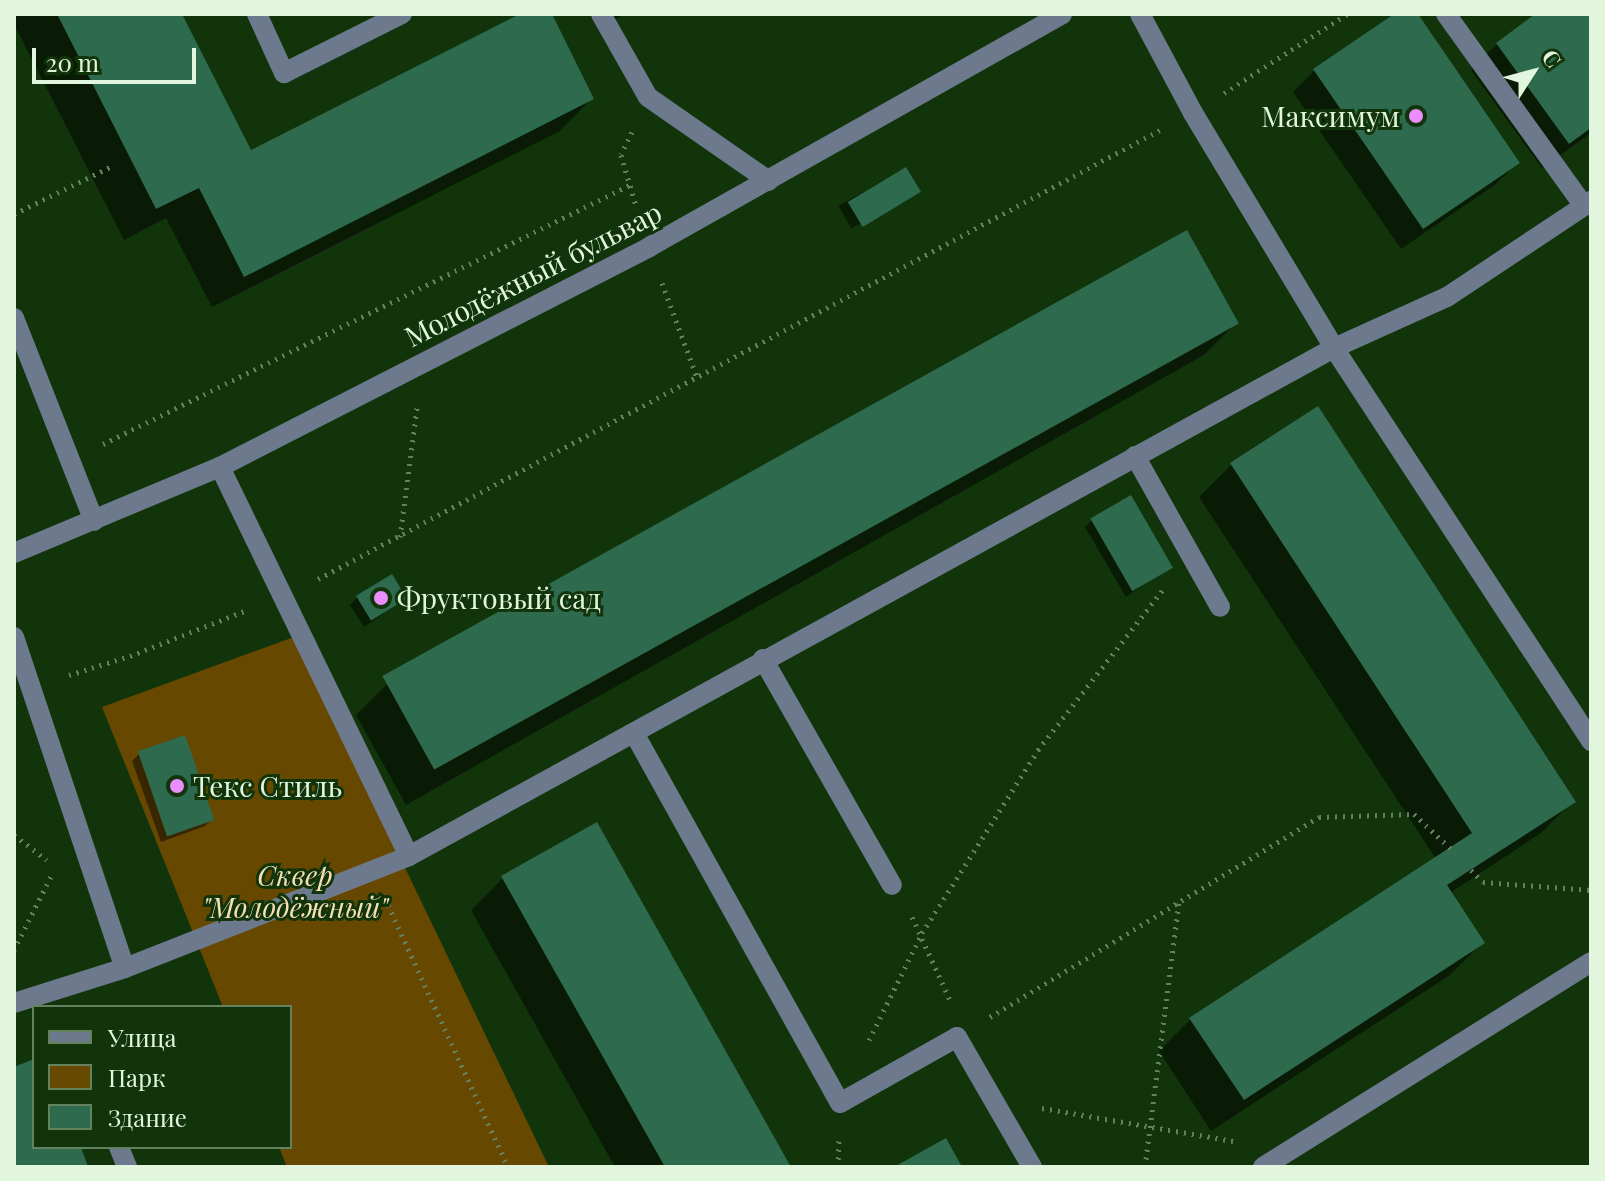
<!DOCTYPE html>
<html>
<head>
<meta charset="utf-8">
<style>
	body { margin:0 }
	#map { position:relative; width:1605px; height:1181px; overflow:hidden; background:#11340b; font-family:"Playfair Display",serif }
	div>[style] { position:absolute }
	.green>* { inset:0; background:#674800 }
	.shadow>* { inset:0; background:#0007; transform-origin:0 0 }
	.building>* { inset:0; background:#2e6a4d; transform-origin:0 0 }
	.path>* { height:5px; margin-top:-2.5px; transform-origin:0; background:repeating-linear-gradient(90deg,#64815f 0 2px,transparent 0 8px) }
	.minor>* { height:20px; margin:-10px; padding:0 10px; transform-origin:10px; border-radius:10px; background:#6d7a8e }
	.dots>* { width:22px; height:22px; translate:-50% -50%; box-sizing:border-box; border:4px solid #11340b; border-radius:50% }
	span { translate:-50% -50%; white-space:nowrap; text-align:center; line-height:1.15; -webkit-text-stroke:6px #11340b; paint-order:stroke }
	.poi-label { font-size:28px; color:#e2f6de }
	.right { translate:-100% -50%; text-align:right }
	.left { translate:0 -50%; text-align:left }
	.street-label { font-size:28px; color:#e2f6de }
	.park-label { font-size:28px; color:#f6deb5; font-style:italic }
	.frame { position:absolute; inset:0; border:16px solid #e2f6de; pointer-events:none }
	.legend { position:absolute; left:32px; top:1005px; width:260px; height:144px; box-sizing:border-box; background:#11340b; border:2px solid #65825f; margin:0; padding:10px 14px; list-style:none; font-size:24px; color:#e2f6de }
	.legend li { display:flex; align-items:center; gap:16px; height:40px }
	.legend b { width:40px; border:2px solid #65825f }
	.north { position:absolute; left:1493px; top:32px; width:80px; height:80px; -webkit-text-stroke:6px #11340b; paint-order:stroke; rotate:54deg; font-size:22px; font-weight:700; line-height:32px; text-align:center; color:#e2f6de }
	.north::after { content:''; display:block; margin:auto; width:28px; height:36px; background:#e2f6de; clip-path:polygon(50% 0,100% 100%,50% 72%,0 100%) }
	.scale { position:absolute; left:32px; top:48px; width:164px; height:36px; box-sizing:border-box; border:4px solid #e2f6de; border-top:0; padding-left:10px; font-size:24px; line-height:28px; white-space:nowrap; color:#e2f6de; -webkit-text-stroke:6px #11340b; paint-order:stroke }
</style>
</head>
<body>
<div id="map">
	<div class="green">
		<i style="clip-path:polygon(294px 637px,549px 1167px,287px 1167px,279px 1147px,290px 1147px,290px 1007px,223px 1007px,102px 707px)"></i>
	</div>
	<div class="shadow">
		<i style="clip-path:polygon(14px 14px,179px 14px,250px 153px,524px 14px,549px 14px,592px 98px,560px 131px,212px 307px,166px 218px,124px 240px,14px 24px)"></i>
		<i style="clip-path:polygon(594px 14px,625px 14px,602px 27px)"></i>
		<i style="clip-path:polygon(1398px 14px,1415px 14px,1517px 163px,1496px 184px,1401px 249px,1293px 92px,1314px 71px)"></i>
		<i style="clip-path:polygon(1539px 14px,1591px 14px,1591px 133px,1542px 168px,1471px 70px,1497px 44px)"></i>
		<i style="left:905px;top:169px;width:26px;height:76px;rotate:61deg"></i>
		<i style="clip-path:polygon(1237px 322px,1204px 355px,406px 805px,356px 715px,388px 683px)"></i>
		<i style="clip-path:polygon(1231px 465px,1573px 801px,1541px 833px,1450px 893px,1482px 943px,1450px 975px,1211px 1131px,1159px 1051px,1191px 1019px,1436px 859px,1199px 497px)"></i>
		<i style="clip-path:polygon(1092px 520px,1171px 567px,1126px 597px,1085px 527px)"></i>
		<i style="clip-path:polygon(357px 598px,404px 599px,364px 627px,350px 605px)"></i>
		<i style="clip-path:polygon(139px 754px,212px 819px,205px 826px,161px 842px,132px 761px)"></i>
		<i style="clip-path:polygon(503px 878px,788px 1167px,615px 1167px,471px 910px)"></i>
	</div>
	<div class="building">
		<i style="clip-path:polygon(57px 14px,182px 14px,251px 150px,520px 14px,552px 14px,594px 99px,244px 277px,199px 188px,156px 209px)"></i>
		<i style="clip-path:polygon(1394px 14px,1418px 14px,1520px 163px,1423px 229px,1313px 69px)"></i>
		<i style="clip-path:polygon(1535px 14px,1591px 14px,1591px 128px,1569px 144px,1496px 43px)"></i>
		<i style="left:906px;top:167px;width:29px;height:68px;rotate:59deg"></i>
		<i style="left:1187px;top:230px;width:107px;height:920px;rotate:61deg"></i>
		<i style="clip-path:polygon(1318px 406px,1576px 802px,1447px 885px,1485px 943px,1244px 1100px,1189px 1018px,1472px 833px,1230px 463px)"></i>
		<i style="left:1131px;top:495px;width:84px;height:47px;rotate:60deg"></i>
		<i style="left:392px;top:574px;width:29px;height:42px;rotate:59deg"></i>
		<i style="left:185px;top:735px;width:90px;height:50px;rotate:71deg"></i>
		<i style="clip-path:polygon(597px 822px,791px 1167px,665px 1167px,501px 876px)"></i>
		<i style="clip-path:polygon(34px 1059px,34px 1147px,81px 1147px,88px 1167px,14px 1167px,14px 1067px)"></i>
		<i style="clip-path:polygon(946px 1138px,962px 1167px,894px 1167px)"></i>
	</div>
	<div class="path">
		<i style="left:1224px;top:93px;width:146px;rotate:-32.7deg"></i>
		<i style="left:632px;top:132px;width:25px;rotate:116deg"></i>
		<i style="left:621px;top:155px;width:56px;rotate:73.5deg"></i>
		<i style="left:14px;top:214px;width:107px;rotate:-26.1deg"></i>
		<i style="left:662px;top:283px;width:103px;rotate:69.6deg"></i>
		<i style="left:103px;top:444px;width:587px;rotate:-26.17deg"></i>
		<i style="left:400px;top:537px;width:130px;rotate:-82.5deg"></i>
		<i style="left:318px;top:579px;width:954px;rotate:-28.07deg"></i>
		<i style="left:69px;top:675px;width:64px;rotate:-17.3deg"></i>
		<i style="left:130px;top:656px;width:126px;rotate:-21.5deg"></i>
		<i style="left:14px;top:835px;width:41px;rotate:37.1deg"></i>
		<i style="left:1471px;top:870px;width:17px;rotate:45deg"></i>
		<i style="left:1483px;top:882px;width:108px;rotate:4.2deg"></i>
		<i style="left:388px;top:905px;width:288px;rotate:65.4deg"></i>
		<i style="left:912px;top:917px;width:94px;rotate:65.4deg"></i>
		<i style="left:14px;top:950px;width:87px;rotate:-63.4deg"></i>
		<i style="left:990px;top:1017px;width:385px;rotate:-31.3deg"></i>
		<i style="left:1319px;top:817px;width:95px;rotate:-1.8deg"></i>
		<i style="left:1414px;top:814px;width:50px;rotate:43.4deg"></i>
		<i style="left:869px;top:1040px;width:119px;rotate:-63.6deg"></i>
		<i style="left:922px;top:933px;width:217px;rotate:-57.6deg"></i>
		<i style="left:1038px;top:750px;width:205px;rotate:-52.1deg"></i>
		<i style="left:1042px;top:1108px;width:194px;rotate:9.8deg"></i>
		<i style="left:838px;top:1167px;width:27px;rotate:-88deg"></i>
		<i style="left:1145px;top:1167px;width:266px;rotate:-82.7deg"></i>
	</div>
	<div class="minor">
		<i style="left:257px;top:14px;width:65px;rotate:65.4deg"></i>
		<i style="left:284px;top:73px;width:132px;rotate:-26.6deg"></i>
		<i style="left:601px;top:14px;width:95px;rotate:60.5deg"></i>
		<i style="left:648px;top:97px;width:147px;rotate:34.8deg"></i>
		<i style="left:1140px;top:14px;width:112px;rotate:61.8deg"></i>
		<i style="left:1193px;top:113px;width:274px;rotate:59deg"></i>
		<i style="left:1334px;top:348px;width:470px;rotate:56.8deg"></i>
		<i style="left:1446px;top:14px;width:236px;rotate:54.3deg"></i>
		<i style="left:1584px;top:206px;width:9px;rotate:-36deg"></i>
		<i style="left:14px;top:318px;width:218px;rotate:68.5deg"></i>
		<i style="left:1135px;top:456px;width:173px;rotate:60.6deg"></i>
		<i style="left:220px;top:467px;width:432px;rotate:64.1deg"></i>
		<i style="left:14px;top:553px;width:223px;rotate:-22.7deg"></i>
		<i style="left:220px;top:467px;width:482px;rotate:-27.1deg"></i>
		<i style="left:649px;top:247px;width:474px;rotate:-29.4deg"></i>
		<i style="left:14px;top:637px;width:349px;rotate:71.5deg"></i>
		<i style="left:763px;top:659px;width:260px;rotate:60.3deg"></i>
		<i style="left:634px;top:733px;width:423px;rotate:60.9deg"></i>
		<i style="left:840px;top:1103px;width:134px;rotate:-29.4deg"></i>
		<i style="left:957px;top:1037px;width:150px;rotate:60deg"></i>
		<i style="left:14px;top:1003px;width:116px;rotate:-17.5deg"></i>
		<i style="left:125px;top:968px;width:305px;rotate:-21.5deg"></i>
		<i style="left:409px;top:856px;width:1055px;rotate:-28.78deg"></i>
		<i style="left:1334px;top:348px;width:124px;rotate:-24.3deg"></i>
		<i style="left:1447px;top:297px;width:164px;rotate:-33.6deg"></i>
		<i style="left:119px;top:1147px;width:22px;rotate:68deg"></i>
		<i style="left:1263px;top:1167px;width:387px;rotate:-32deg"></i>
	</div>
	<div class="dots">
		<i style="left:1416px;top:116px;background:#ea8dfd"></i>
		<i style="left:381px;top:598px;background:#ea8dfd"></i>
		<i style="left:177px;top:786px;background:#ea8dfd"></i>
	</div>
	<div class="poi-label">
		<span class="right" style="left:1400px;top:116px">Максимум</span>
		<span class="left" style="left:397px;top:598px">Фруктовый сад</span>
		<span class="left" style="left:193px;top:786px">Текс Стиль</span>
	</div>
	<div class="street-label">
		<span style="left:533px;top:274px;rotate:-27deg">Молодёжный бульвар</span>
	</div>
	<div class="park-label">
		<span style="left:295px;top:891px">Сквер<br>"Молодёжный"</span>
	</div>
	<div class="frame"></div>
	<ul class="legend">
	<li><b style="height:10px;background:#6d7a8e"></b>Улица</li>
	<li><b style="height:22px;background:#674800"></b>Парк</li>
	<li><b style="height:22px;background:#2e6a4d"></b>Здание</li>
	</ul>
	<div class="north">С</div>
	<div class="scale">20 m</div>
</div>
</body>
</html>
